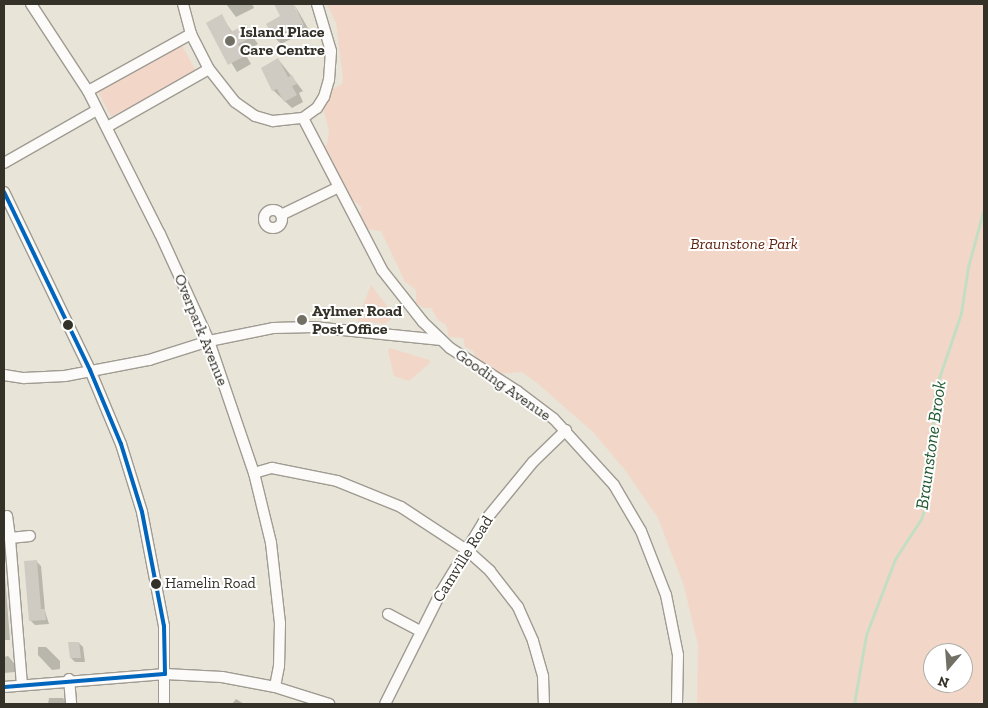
<!DOCTYPE html>
<html>
<head>
<meta charset="utf-8">
<style>
	body { margin:0 }
	#map { position:relative; width:988px; height:708px; overflow:hidden; background:#e8e4d7; font-family:"Zilla Slab",serif }
	div>[style] { position:absolute }
	.green>* { inset:0; background:#f2d7c9; transform-origin:0 0 }
	.shadow>* { inset:0; background:#0003 }
	.stream>* { height:3px; margin:-1.5px; padding:0 1.5px; transform-origin:1.5px; border-radius:1.5px; background:#c4dec3 }
	.building>* { inset:0; background:#cfcbc2 }
	.roads { filter:drop-shadow(1px 0 #9f9b92) drop-shadow(-1px 0 #9f9b92) drop-shadow(0 1px #9f9b92) drop-shadow(0 -1px #9f9b92) }
	.street>* { height:10px; margin:-5px; padding:0 5px; transform-origin:5px; border-radius:5px; background:#fcfbf9 }
	.street>.ring { margin:-5px; padding:0; box-sizing:content-box; background:none; border:10px solid #fcfbf9; border-radius:50% }
	.bus-1>* { height:4px; margin:-2px; padding:0 2px; transform-origin:2px; border-radius:2px; background:#0065bd }
	.dots>* { width:14px; height:14px; translate:-50% -50%; box-sizing:border-box; border:2px solid #fff; border-radius:50% }
	span { translate:-50% -50%; white-space:nowrap; text-align:center; line-height:1.15; -webkit-text-stroke:4px #fff; paint-order:stroke }
	.bus-label { font-size:15px; color:#333128 }
	.left { translate:0 -50%; text-align:left }
	.poi-label { font-size:16px; color:#333128; font-weight:700 }
	.park-label { font-size:16px; color:#5e2410; font-style:italic }
	.street-label { font-size:16px; color:#333128 }
	.water-label { font-size:18px; color:#1f582e; font-style:italic }
	.frame { position:absolute; inset:0; border:5px solid #333128; pointer-events:none }
	.north { position:absolute; left:923px; top:643px; width:50px; height:50px; box-sizing:border-box; background:#fff; border:1px solid #adada9; border-radius:50%; rotate:198deg; font-size:14px; font-weight:700; line-height:20px; text-align:center; color:#333128 }
	.north::after { content:''; display:block; margin:auto; width:18px; height:22px; background:#727065; clip-path:polygon(50% 0,100% 100%,50% 72%,0 100%) }
</style>
</head>
<body>
<div id="map">
	<div class="green">
		<i style="clip-path:polygon(evenodd,327px 4px,984px 4px,984px 704px,697px 704px,698px 645px,684px 586px,658px 518px,625px 470px,593px 432px,537px 383px,522px 372px,500px 374px,477px 359px,473px 351px,465px 347px,463px 338px,449px 337px,446px 325px,438px 320px,431px 308px,423px 308px,416px 303px,416px 290px,405px 282px,381px 231px,365px 229px,358px 216px,362px 208px,348px 195px,342px 179px,329px 180px,325px 174px,322px 147px,327px 145px,329px 131px,323px 108px,325px 93px,342px 84px,343px 79px,336px 23px,327px 4px,933px 653px,963px 653px,963px 683px,933px 683px,933px 653px)"></i>
		<i style="left:182px;top:45px;width:30px;height:96px;rotate:62deg"></i>
		<i style="clip-path:polygon(371px 285px,391px 311px,392px 318px,385px 324px,357px 321px)"></i>
		<i style="clip-path:polygon(390px 348px,429px 360px,430px 363px,409px 381px,394px 376px,388px 351px)"></i>
	</div>
	<div class="shadow">
		<i style="clip-path:polygon(226px 4px,252px 4px,254px 8px,236px 17px)"></i>
		<i style="clip-path:polygon(275px 4px,291px 4px,305px 29px,294px 4px,309px 30px,281px 44px,275px 38px,282px 17px)"></i>
		<i style="clip-path:polygon(221px 16px,233px 33px,245px 26px,258px 44px,244px 52px,251px 64px,237px 72px,207px 23px)"></i>
		<i style="clip-path:polygon(278px 59px,303px 91px,299px 93px,303px 102px,292px 108px,273px 90px,262px 68px)"></i>
		<i style="clip-path:polygon(36px 561px,41px 566px,45px 611px,49px 624px,35px 625px,31px 621px)"></i>
		<i style="clip-path:polygon(4px 564px,10px 640px,4px 640px)"></i>
		<i style="clip-path:polygon(79px 643px,83px 647px,85px 662px,75px 662px,71px 658px)"></i>
		<i style="clip-path:polygon(38px 647px,46px 647px,60px 661px,60px 669px,52px 670px,38px 655px)"></i>
		<i style="clip-path:polygon(8px 656px,14px 663px,15px 672px,4px 673px,4px 657px)"></i>
		<i style="clip-path:polygon(49px 698px,63px 698px,68px 704px,48px 704px)"></i>
		<i style="clip-path:polygon(236px 699px,244px 704px,232px 704px)"></i>
	</div>
	<div class="stream">
		<i style="left:854px;top:704px;width:70px;rotate:-80.1deg"></i>
		<i style="left:866px;top:635px;width:81px;rotate:-69.1deg"></i>
		<i style="left:895px;top:559px;width:48px;rotate:-57deg"></i>
		<i style="left:921px;top:519px;width:22px;rotate:-72deg"></i>
		<i style="left:928px;top:498px;width:108px;rotate:-86.3deg"></i>
		<i style="left:935px;top:390px;width:81px;rotate:-71.3deg"></i>
		<i style="left:961px;top:313px;width:47px;rotate:-81.3deg"></i>
		<i style="left:968px;top:267px;width:61px;rotate:-74.8deg"></i>
	</div>
	<div class="building">
		<i style="clip-path:polygon(274px 4px,293px 4px,303px 23px,274px 38px,266px 24px,280px 16px)"></i>
		<i style="clip-path:polygon(222px 14px,231px 32px,246px 24px,252px 37px,238px 44px,245px 56px,228px 65px,206px 23px)"></i>
		<i style="clip-path:polygon(278px 58px,288px 77px,292px 75px,297px 84px,292px 86px,297px 95px,284px 102px,277px 89px,272px 91px,261px 68px)"></i>
		<i style="clip-path:polygon(37px 560px,41px 609px,45px 609px,46px 620px,29px 621px,24px 561px)"></i>
		<i style="clip-path:polygon(68px 642px,79px 642px,81px 658px,70px 658px)"></i>
	</div>
	<div class="roads">
		<div class="street">
			<i style="left:31px;top:4px;width:104px;rotate:56.8deg"></i>
			<i style="left:88px;top:91px;width:160px;rotate:63.3deg"></i>
			<i style="left:160px;top:234px;width:118px;rotate:65.4deg"></i>
			<i style="left:209px;top:341px;width:139px;rotate:71.2deg"></i>
			<i style="left:254px;top:473px;width:72px;rotate:76.3deg"></i>
			<i style="left:271px;top:543px;width:81px;rotate:83.6deg"></i>
			<i style="left:280px;top:623px;width:43px;rotate:91.3deg"></i>
			<i style="left:279px;top:666px;width:21px;rotate:101deg"></i>
			<i style="left:183px;top:4px;width:31px;rotate:75deg"></i>
			<i style="left:191px;top:34px;width:39px;rotate:63deg"></i>
			<i style="left:209px;top:69px;width:42px;rotate:51.8deg"></i>
			<i style="left:235px;top:102px;width:24px;rotate:35deg"></i>
			<i style="left:255px;top:116px;width:19px;rotate:16deg"></i>
			<i style="left:273px;top:121px;width:30px;rotate:-6deg"></i>
			<i style="left:303px;top:118px;width:17px;rotate:-36deg"></i>
			<i style="left:317px;top:108px;width:13px;rotate:-58deg"></i>
			<i style="left:324px;top:97px;width:18px;rotate:-74deg"></i>
			<i style="left:329px;top:80px;width:29px;rotate:-86deg"></i>
			<i style="left:331px;top:51px;width:49px;rotate:-106.6deg"></i>
			<i style="left:88px;top:91px;width:118px;rotate:-29deg"></i>
			<i style="left:303px;top:118px;width:171px;rotate:62.5deg"></i>
			<i style="left:382px;top:270px;width:66px;rotate:51.7deg"></i>
			<i style="left:423px;top:322px;width:37px;rotate:44deg"></i>
			<i style="left:450px;top:348px;width:80px;rotate:32.7deg"></i>
			<i style="left:517px;top:391px;width:46px;rotate:37.1deg"></i>
			<i style="left:554px;top:419px;width:89px;rotate:47.7deg"></i>
			<i style="left:614px;top:485px;width:53px;rotate:59.6deg"></i>
			<i style="left:641px;top:531px;width:69px;rotate:68.7deg"></i>
			<i style="left:666px;top:595px;width:61px;rotate:78.7deg"></i>
			<i style="left:678px;top:655px;width:49px;rotate:91.2deg"></i>
			<i style="left:107px;top:127px;width:117px;rotate:-29.6deg"></i>
			<i style="left:4px;top:163px;width:107px;rotate:-29.7deg"></i>
			<i style="left:4px;top:192px;width:198px;rotate:64.2deg"></i>
			<i style="left:90px;top:370px;width:80px;rotate:67.3deg"></i>
			<i style="left:121px;top:444px;width:71px;rotate:72.8deg"></i>
			<i style="left:142px;top:512px;width:116px;rotate:79.1deg"></i>
			<i style="left:164px;top:626px;width:78px;rotate:90deg"></i>
			<i class="ring" style="left:264px;top:210px;width:8px;height:8px"></i>
			<i style="left:281px;top:215px;width:62px;rotate:-25.7deg"></i>
			<i style="left:4px;top:375px;width:20px;rotate:9deg"></i>
			<i style="left:24px;top:378px;width:41px;rotate:-2.8deg"></i>
			<i style="left:65px;top:376px;width:86px;rotate:-10.8deg"></i>
			<i style="left:149px;top:360px;width:63px;rotate:-17.6deg"></i>
			<i style="left:209px;top:341px;width:65px;rotate:-11.5deg"></i>
			<i style="left:273px;top:328px;width:40px;rotate:-1.4deg"></i>
			<i style="left:313px;top:327px;width:129px;rotate:5.8deg"></i>
			<i style="left:254px;top:473px;width:19px;rotate:-16deg"></i>
			<i style="left:272px;top:468px;width:66px;rotate:11.3deg"></i>
			<i style="left:337px;top:481px;width:69px;rotate:22.1deg"></i>
			<i style="left:401px;top:507px;width:80px;rotate:33.3deg"></i>
			<i style="left:468px;top:551px;width:30px;rotate:42deg"></i>
			<i style="left:490px;top:571px;width:46px;rotate:52.1deg"></i>
			<i style="left:518px;top:607px;width:37px;rotate:66deg"></i>
			<i style="left:533px;top:641px;width:37px;rotate:74deg"></i>
			<i style="left:543px;top:677px;width:27px;rotate:88deg"></i>
			<i style="left:7px;top:516px;width:22px;rotate:82deg"></i>
			<i style="left:388px;top:614px;width:36px;rotate:28deg"></i>
			<i style="left:69px;top:679px;width:25px;rotate:85deg"></i>
			<i style="left:22px;top:685px;width:147px;rotate:-94.7deg"></i>
			<i style="left:10px;top:538px;width:20px;rotate:-6deg"></i>
			<i style="left:4px;top:687px;width:162px;rotate:-4.6deg"></i>
			<i style="left:165px;top:674px;width:57px;rotate:3deg"></i>
			<i style="left:222px;top:677px;width:54px;rotate:10.7deg"></i>
			<i style="left:275px;top:687px;width:57px;rotate:17.5deg"></i>
			<i style="left:385px;top:704px;width:125px;rotate:-63.4deg"></i>
			<i style="left:441px;top:592px;width:81px;rotate:-58.7deg"></i>
			<i style="left:483px;top:523px;width:79px;rotate:-50.7deg"></i>
			<i style="left:533px;top:462px;width:46px;rotate:-44.1deg"></i>
		</div>
	</div>
	<div class="bus-1">
		<i style="left:4px;top:192px;width:198px;rotate:64.2deg"></i>
		<i style="left:90px;top:370px;width:80px;rotate:67.3deg"></i>
		<i style="left:121px;top:444px;width:71px;rotate:72.8deg"></i>
		<i style="left:142px;top:512px;width:116px;rotate:79.1deg"></i>
		<i style="left:164px;top:626px;width:48px;rotate:88.8deg"></i>
		<i style="left:165px;top:674px;width:162px;rotate:175.4deg"></i>
	</div>
	<div class="dots">
		<i style="left:230px;top:41px;background:#727065"></i>
		<i style="left:302px;top:320px;background:#727065"></i>
		<i style="left:68px;top:325px;background:#333128"></i>
		<i style="left:156px;top:584px;background:#333128"></i>
	</div>
	<div class="bus-label">
		<span class="left" style="left:165px;top:584px">Hamelin Road</span>
	</div>
	<div class="poi-label">
		<span class="left" style="left:240px;top:41px">Island Place<br>Care Centre</span>
		<span class="left" style="left:312px;top:320px">Aylmer Road<br>Post Office</span>
	</div>
	<div class="park-label">
		<span style="left:744px;top:244px">Braunstone Park</span>
	</div>
	<div class="street-label">
		<span style="left:201px;top:330px;rotate:68deg">Overpark Avenue</span>
		<span style="left:503px;top:385px;rotate:35deg">Gooding Avenue</span>
		<span style="left:463px;top:559px;rotate:-58deg">Camville Road</span>
	</div>
	<div class="water-label">
		<span style="left:931px;top:445px;rotate:-82deg">Braunstone Brook</span>
	</div>
	<div class="frame"></div>
	<div class="north">N</div>
</div>
</body>
</html>
